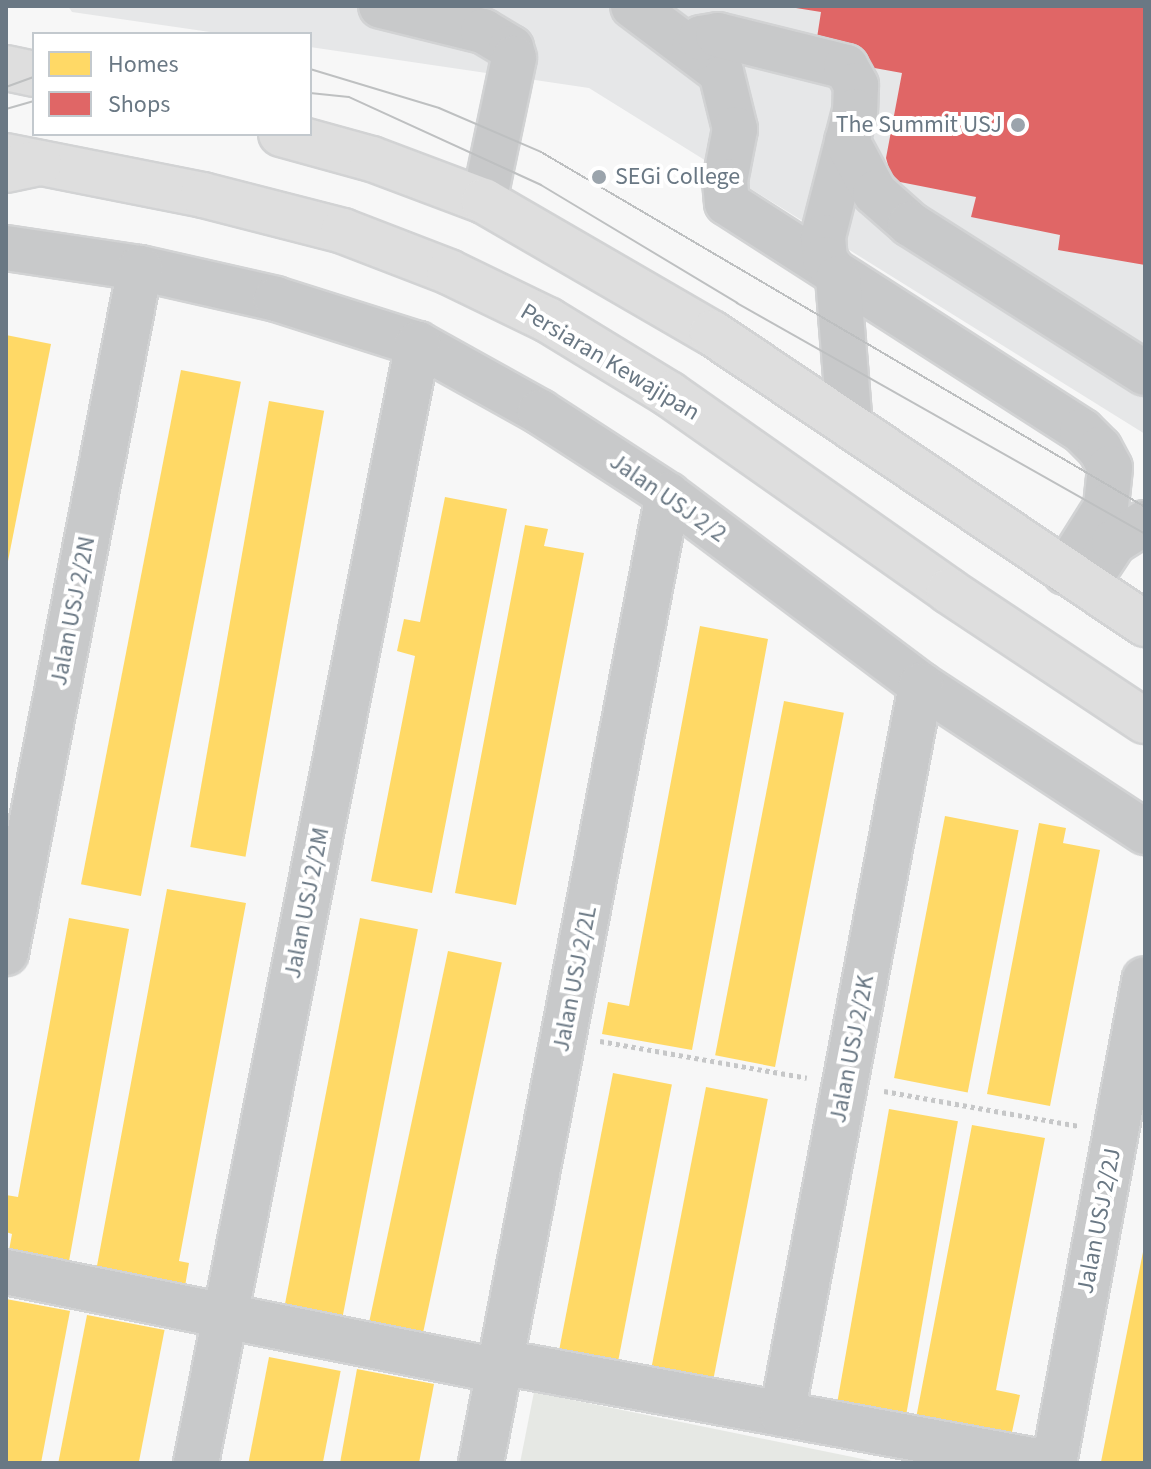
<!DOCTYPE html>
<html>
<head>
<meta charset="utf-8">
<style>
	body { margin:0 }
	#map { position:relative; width:1151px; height:1469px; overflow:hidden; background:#f7f7f7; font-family:"Source Sans 3",sans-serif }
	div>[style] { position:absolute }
	.built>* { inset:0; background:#e6e7e8 }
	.green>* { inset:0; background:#e6e8e4 }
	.homes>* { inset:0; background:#ffd966; transform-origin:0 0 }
	.shops>* { inset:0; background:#e06666 }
	.path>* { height:5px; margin-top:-2.5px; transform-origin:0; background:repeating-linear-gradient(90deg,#c6c7c8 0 4px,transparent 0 8px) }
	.roads { filter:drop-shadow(2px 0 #d2d3d4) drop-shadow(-2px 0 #d2d3d4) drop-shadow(0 2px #d2d3d4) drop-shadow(0 -2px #d2d3d4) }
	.minor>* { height:44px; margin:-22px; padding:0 22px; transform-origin:22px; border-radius:22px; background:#c8c9ca }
	.major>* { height:44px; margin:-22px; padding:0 22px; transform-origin:22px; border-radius:22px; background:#dedede }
	.highway>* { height:44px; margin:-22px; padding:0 22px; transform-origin:22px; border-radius:22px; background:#dedede }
	.tram>* { height:2px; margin:-1px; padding:0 1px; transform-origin:1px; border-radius:1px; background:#bec0c1 }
	.dots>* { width:22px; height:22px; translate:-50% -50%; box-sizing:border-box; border:4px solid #fff; border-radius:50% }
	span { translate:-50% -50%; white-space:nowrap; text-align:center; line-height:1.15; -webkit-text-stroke:8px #fff; paint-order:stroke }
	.poi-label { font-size:24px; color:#6a7884 }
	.right { translate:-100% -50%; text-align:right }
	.left { translate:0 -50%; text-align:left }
	.street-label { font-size:24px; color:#6a7884 }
	.frame { position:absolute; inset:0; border:8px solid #6a7884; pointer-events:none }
	.legend { position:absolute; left:32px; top:32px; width:280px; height:104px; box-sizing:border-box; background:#fff; border:2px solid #c3c9ce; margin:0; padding:10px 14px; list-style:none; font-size:24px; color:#6a7884 }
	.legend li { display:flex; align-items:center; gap:16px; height:40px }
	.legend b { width:40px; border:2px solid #c3c9ce }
</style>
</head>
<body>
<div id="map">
	<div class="built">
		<i style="clip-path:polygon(68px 6px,1145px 6px,1145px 434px,589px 88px,310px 47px,310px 34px,224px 34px,72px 12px)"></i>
	</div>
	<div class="green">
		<i style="clip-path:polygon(534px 1392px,882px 1463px,520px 1463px)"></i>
	</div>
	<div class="homes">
		<i style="clip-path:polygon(6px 335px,51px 344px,7px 566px,6px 566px)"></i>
		<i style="left:181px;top:370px;width:61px;height:524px;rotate:11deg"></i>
		<i style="left:269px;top:401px;width:56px;height:453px;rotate:10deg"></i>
		<i style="clip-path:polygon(445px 497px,507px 509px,432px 893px,371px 881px,415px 656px,397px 651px,404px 619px,420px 622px)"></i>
		<i style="clip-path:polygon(525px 525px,548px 529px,544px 546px,584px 553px,516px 905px,455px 893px)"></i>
		<i style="clip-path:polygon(700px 626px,768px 639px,692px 1050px,602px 1034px,608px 1002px,629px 1006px)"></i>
		<i style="left:784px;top:701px;width:61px;height:361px;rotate:11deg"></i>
		<i style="left:945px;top:816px;width:75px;height:267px;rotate:11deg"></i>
		<i style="clip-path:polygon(1039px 823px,1066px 828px,1063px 843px,1100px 850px,1050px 1106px,987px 1094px)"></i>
		<i style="clip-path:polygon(167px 889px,246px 903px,179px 1261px,189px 1263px,183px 1298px,94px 1282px)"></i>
		<i style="clip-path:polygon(69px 918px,129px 929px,66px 1278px,6px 1267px,12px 1234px,6px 1232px,6px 1195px,18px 1197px)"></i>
		<i style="left:360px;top:918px;width:59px;height:409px;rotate:11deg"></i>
		<i style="left:448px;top:951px;width:55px;height:393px;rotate:12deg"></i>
		<i style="left:613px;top:1073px;width:60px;height:297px;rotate:11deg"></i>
		<i style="left:706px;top:1087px;width:63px;height:298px;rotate:11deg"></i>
		<i style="left:889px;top:1109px;width:70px;height:296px;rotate:10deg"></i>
		<i style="clip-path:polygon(972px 1125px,1045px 1138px,996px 1390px,1020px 1395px,1012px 1432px,988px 1428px,984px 1448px,913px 1434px)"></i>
		<i style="clip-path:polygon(1144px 1247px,1145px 1463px,1105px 1463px,1101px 1462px)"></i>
		<i style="clip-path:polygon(6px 1299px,70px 1311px,41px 1463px,6px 1463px)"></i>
		<i style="left:87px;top:1315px;width:79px;height:151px;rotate:11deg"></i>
		<i style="left:269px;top:1357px;width:73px;height:108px;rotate:11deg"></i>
		<i style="clip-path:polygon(357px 1369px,434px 1384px,419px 1463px,340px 1463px)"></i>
	</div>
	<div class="shops">
		<i style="clip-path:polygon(1145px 6px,1145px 265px,1058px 250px,1060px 235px,971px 217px,976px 197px,900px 182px,890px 172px,886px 158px,902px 73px,814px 57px,821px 12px,796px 8px)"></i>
	</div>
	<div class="path">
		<i style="left:600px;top:1041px;width:210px;rotate:10.1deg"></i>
		<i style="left:884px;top:1091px;width:198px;rotate:10.2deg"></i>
	</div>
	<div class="roads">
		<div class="minor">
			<i style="left:381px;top:6px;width:105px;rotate:13.8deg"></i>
			<i style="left:483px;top:31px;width:33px;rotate:31deg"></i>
			<i style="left:511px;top:48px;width:10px;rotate:73deg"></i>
			<i style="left:514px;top:58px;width:146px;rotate:101.8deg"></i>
			<i style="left:633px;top:6px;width:110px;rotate:36.9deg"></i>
			<i style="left:721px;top:72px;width:59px;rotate:76.2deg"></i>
			<i style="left:735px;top:129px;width:53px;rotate:100.9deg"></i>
			<i style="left:725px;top:181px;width:22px;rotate:85deg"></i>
			<i style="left:727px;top:203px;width:422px;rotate:32.7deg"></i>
			<i style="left:1082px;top:431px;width:25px;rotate:45deg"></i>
			<i style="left:1100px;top:449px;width:21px;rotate:62deg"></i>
			<i style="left:1110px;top:468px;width:39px;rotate:96deg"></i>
			<i style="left:1106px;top:507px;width:77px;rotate:122.2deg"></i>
			<i style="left:694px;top:48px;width:12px;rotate:-55deg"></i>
			<i style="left:701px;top:38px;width:17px;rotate:-10deg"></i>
			<i style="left:718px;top:35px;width:132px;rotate:14deg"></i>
			<i style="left:846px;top:67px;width:21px;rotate:61deg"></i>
			<i style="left:856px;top:85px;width:26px;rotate:92deg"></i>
			<i style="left:855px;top:111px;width:130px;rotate:104.3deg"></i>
			<i style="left:823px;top:237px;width:22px;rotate:85deg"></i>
			<i style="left:825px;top:259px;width:23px;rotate:56deg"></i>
			<i style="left:838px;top:278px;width:148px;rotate:85.4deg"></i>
			<i style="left:847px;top:141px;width:59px;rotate:61.7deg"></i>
			<i style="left:875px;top:193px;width:47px;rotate:41.5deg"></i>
			<i style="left:910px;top:224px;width:278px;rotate:32.4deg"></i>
			<i style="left:6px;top:248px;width:135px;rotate:8.5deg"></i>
			<i style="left:140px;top:268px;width:139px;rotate:12.8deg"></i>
			<i style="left:276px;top:299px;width:149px;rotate:17.6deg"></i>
			<i style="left:418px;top:344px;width:140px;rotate:29.1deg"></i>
			<i style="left:540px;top:412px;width:153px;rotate:33deg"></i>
			<i style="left:668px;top:495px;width:316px;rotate:36.9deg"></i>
			<i style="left:921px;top:685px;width:268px;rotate:33.3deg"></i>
			<i style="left:1091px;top:577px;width:42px;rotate:-56.7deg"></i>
			<i style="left:1114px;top:542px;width:36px;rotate:-32deg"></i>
			<i style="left:6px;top:953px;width:698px;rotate:-78.93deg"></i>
			<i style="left:6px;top:1272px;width:503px;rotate:11.35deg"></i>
			<i style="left:501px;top:1362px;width:556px;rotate:10.46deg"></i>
			<i style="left:782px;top:1414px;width:742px;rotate:-79.2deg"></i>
			<i style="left:196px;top:1463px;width:1141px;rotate:-78.78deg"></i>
			<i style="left:481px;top:1463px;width:986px;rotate:-79.07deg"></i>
			<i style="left:1054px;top:1463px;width:492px;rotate:-79.4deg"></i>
		</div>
		<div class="major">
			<i style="left:6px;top:68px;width:29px;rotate:12deg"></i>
			<i style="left:281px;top:134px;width:94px;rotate:15.4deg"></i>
			<i style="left:372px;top:159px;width:120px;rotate:20.6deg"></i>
			<i style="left:484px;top:201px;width:263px;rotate:30.1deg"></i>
			<i style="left:712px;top:333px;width:522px;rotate:33.9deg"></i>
			<i style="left:6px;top:156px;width:201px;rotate:11.2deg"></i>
			<i style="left:203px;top:195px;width:145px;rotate:14.4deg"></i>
			<i style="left:343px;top:231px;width:114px;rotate:21.1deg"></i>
			<i style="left:449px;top:272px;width:110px;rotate:25.9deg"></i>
			<i style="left:548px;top:320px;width:142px;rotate:31.4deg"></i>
			<i style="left:669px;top:394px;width:342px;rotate:35.1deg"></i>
			<i style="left:949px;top:591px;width:235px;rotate:33.6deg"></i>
		</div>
		<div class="highway">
			<i style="left:6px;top:170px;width:34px;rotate:-12deg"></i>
		</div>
	</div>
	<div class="tram">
		<i style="left:310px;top:69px;width:135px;rotate:16.8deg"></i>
		<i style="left:439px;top:108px;width:111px;rotate:23.3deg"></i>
		<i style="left:541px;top:152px;width:701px;rotate:30.44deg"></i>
		<i style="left:6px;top:87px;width:30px;rotate:-20deg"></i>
		<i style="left:310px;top:93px;width:39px;rotate:6deg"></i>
		<i style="left:349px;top:97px;width:211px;rotate:24.6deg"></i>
		<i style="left:541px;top:185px;width:229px;rotate:31deg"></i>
		<i style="left:737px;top:303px;width:469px;rotate:29.5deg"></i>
		<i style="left:6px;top:109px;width:29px;rotate:-16deg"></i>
	</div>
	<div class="dots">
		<i style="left:1018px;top:125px;background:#9ba4ac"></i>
		<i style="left:599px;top:177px;background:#9ba4ac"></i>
	</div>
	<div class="poi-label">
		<span class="right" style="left:1002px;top:125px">The Summit USJ</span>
		<span class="left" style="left:615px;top:177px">SEGi College</span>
	</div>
	<div class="street-label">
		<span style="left:610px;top:362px;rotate:31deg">Persiaran Kewajipan</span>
		<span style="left:668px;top:498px;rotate:35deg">Jalan USJ 2/2</span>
		<span style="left:73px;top:611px;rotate:-79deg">Jalan USJ 2/2N</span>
		<span style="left:307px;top:903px;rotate:-79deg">Jalan USJ 2/2M</span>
		<span style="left:575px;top:979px;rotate:-79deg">Jalan USJ 2/2L</span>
		<span style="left:852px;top:1049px;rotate:-79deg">Jalan USJ 2/2K</span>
		<span style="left:1099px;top:1221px;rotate:-79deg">Jalan USJ 2/2J</span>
	</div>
	<div class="frame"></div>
	<ul class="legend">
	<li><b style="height:22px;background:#ffd966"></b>Homes</li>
	<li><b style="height:22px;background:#e06666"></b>Shops</li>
	</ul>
</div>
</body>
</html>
